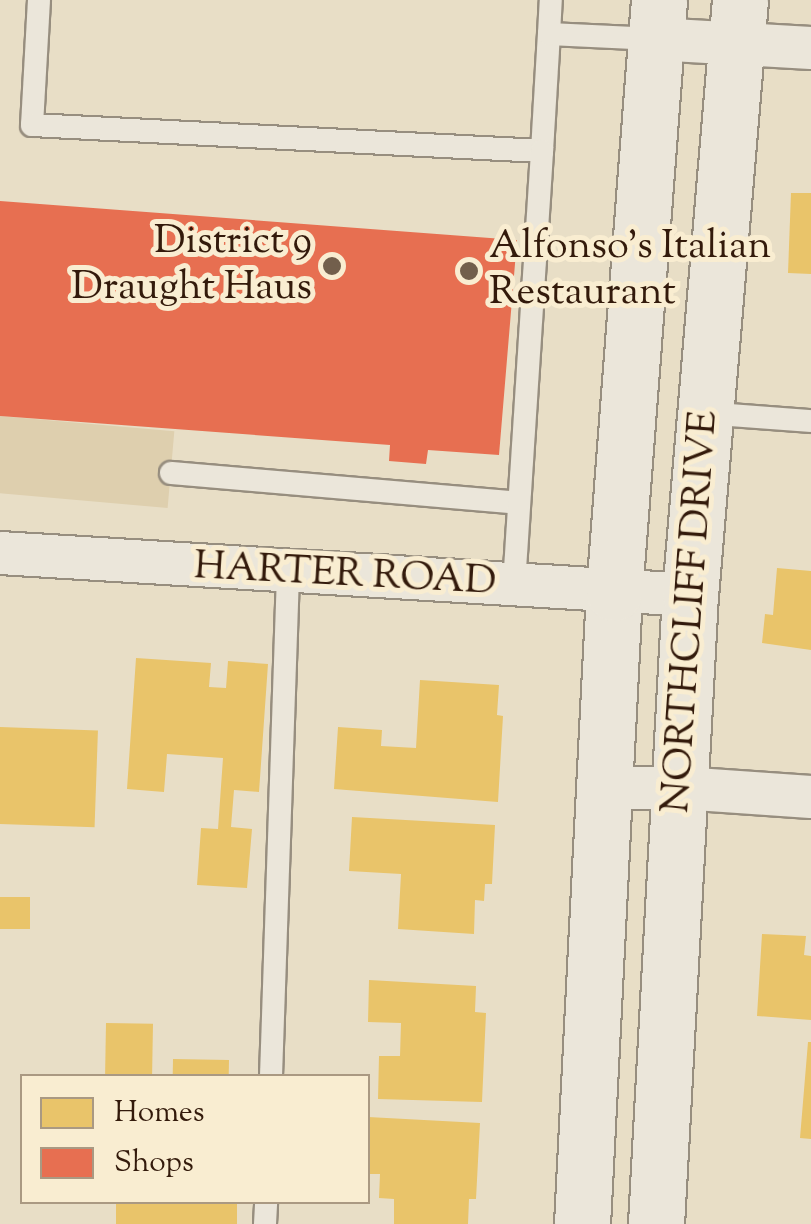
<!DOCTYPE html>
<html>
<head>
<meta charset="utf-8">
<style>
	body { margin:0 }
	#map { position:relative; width:811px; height:1224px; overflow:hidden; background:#e8dec6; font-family:"Sorts Mill Goudy",serif }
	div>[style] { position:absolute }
	.green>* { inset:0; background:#decfae; transform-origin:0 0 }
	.homes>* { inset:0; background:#e9c46a; transform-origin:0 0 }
	.shops>* { inset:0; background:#e76f51 }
	.roads { filter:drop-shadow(2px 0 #978e7f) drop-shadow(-2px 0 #978e7f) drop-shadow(0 2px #978e7f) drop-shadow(0 -2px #978e7f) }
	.lane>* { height:22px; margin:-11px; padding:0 11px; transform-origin:11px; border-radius:11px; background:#ebe6da }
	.street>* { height:42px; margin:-21px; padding:0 21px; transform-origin:21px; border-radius:21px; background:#ebe6da }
	.secondary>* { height:55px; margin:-27.5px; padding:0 27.5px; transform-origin:27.5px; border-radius:27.5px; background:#ebe6da }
	.dots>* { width:28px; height:28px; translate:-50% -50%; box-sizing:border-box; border:5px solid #f9edd1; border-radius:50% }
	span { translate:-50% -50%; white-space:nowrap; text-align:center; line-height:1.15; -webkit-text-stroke:10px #f9edd1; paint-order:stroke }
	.poi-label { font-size:40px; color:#331a0b }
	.right { translate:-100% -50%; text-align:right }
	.left { translate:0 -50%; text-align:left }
	.street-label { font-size:40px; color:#331a0b }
	.legend { position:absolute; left:20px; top:1074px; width:350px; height:130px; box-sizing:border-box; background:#f9edd1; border:2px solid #aa9982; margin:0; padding:12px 18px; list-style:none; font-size:30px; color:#331a0b }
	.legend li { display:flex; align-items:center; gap:20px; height:50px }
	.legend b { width:50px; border:2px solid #aa9982 }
</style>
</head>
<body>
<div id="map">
	<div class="green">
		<i style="left:0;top:416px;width:175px;height:77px;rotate:5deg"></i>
	</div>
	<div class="homes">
		<i style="clip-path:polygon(791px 193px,811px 193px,811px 274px,788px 273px)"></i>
		<i style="clip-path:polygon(777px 568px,811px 571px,811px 650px,762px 643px,765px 614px,773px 615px)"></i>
		<i style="clip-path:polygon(136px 658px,211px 663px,209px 687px,226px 688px,228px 661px,268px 664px,259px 792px,234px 790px,231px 827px,252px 829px,247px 888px,197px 885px,201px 828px,218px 829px,223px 758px,167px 754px,164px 792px,127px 789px)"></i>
		<i style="clip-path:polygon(420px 680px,499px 685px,497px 715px,503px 716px,498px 802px,334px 789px,338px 727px,382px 730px,381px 746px,416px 748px)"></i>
		<i style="left:0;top:727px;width:98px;height:97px;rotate:2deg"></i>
		<i style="clip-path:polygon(352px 817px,495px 825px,492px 884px,485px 884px,484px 901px,475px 900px,474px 934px,398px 929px,401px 874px,349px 871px)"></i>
		<i style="left:0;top:897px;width:30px;height:32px"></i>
		<i style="clip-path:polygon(762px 934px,806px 936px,804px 955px,811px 956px,811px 1020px,757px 1016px)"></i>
		<i style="clip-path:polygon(369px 980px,476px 986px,475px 1012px,486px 1013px,482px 1102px,378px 1099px,379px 1056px,400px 1056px,401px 1023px,368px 1022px)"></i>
		<i style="left:106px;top:1023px;width:47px;height:53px;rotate:1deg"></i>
		<i style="clip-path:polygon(808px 1042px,811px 1042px,811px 1139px,800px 1138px)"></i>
		<i style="left:173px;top:1059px;width:56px;height:17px;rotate:1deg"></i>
		<i style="clip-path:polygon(368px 1117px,480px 1123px,476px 1199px,469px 1199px,468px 1224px,394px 1224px,394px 1199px,379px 1198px,380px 1174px,368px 1174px)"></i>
		<i style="left:116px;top:1202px;width:121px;height:22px"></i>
	</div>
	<div class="shops">
		<i style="clip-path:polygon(0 201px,517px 240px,499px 455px,428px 450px,426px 464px,389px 461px,390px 445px,0 416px)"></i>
	</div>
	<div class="roads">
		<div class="lane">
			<i style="left:39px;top:0;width:125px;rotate:93.2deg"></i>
			<i style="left:32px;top:125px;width:511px;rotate:2.92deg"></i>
			<i style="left:542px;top:151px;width:117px;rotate:-86.6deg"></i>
			<i style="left:549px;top:34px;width:106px;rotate:2.7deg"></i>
			<i style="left:549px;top:34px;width:34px;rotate:-87deg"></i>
			<i style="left:704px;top:413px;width:107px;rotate:4.3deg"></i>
			<i style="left:171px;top:473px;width:349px;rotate:4.9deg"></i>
			<i style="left:514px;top:585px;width:435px;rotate:-86.3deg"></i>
			<i style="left:271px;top:1076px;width:502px;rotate:-88.06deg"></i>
			<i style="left:265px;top:1224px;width:22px;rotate:-87deg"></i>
		</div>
		<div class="street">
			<i style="left:655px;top:39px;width:156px;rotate:3.3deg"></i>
			<i style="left:0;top:553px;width:691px;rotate:3.48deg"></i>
			<i style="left:604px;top:788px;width:77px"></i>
			<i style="left:681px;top:788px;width:130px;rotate:4deg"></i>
		</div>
		<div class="secondary">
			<i style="left:582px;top:1224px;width:632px;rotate:-87.1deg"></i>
			<i style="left:614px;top:593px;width:595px;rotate:-85.66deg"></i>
			<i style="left:656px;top:1224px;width:630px;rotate:-86.91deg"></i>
			<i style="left:690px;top:595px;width:597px;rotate:-85.2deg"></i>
		</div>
	</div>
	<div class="dots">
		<i style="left:332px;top:266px;background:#725f4c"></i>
		<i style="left:469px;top:271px;background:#725f4c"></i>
	</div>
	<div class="poi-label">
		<span class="right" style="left:312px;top:266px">District 9<br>Draught Haus</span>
		<span class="left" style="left:489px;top:271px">Alfonso's Italian<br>Restaurant</span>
	</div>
	<div class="street-label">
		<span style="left:345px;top:576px;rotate:3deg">HARTER ROAD</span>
		<span style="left:692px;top:612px;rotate:-86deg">NORTHCLIFF DRIVE</span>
	</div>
	<ul class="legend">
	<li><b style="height:28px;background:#e9c46a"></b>Homes</li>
	<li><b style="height:28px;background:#e76f51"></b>Shops</li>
	</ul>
</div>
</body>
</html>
